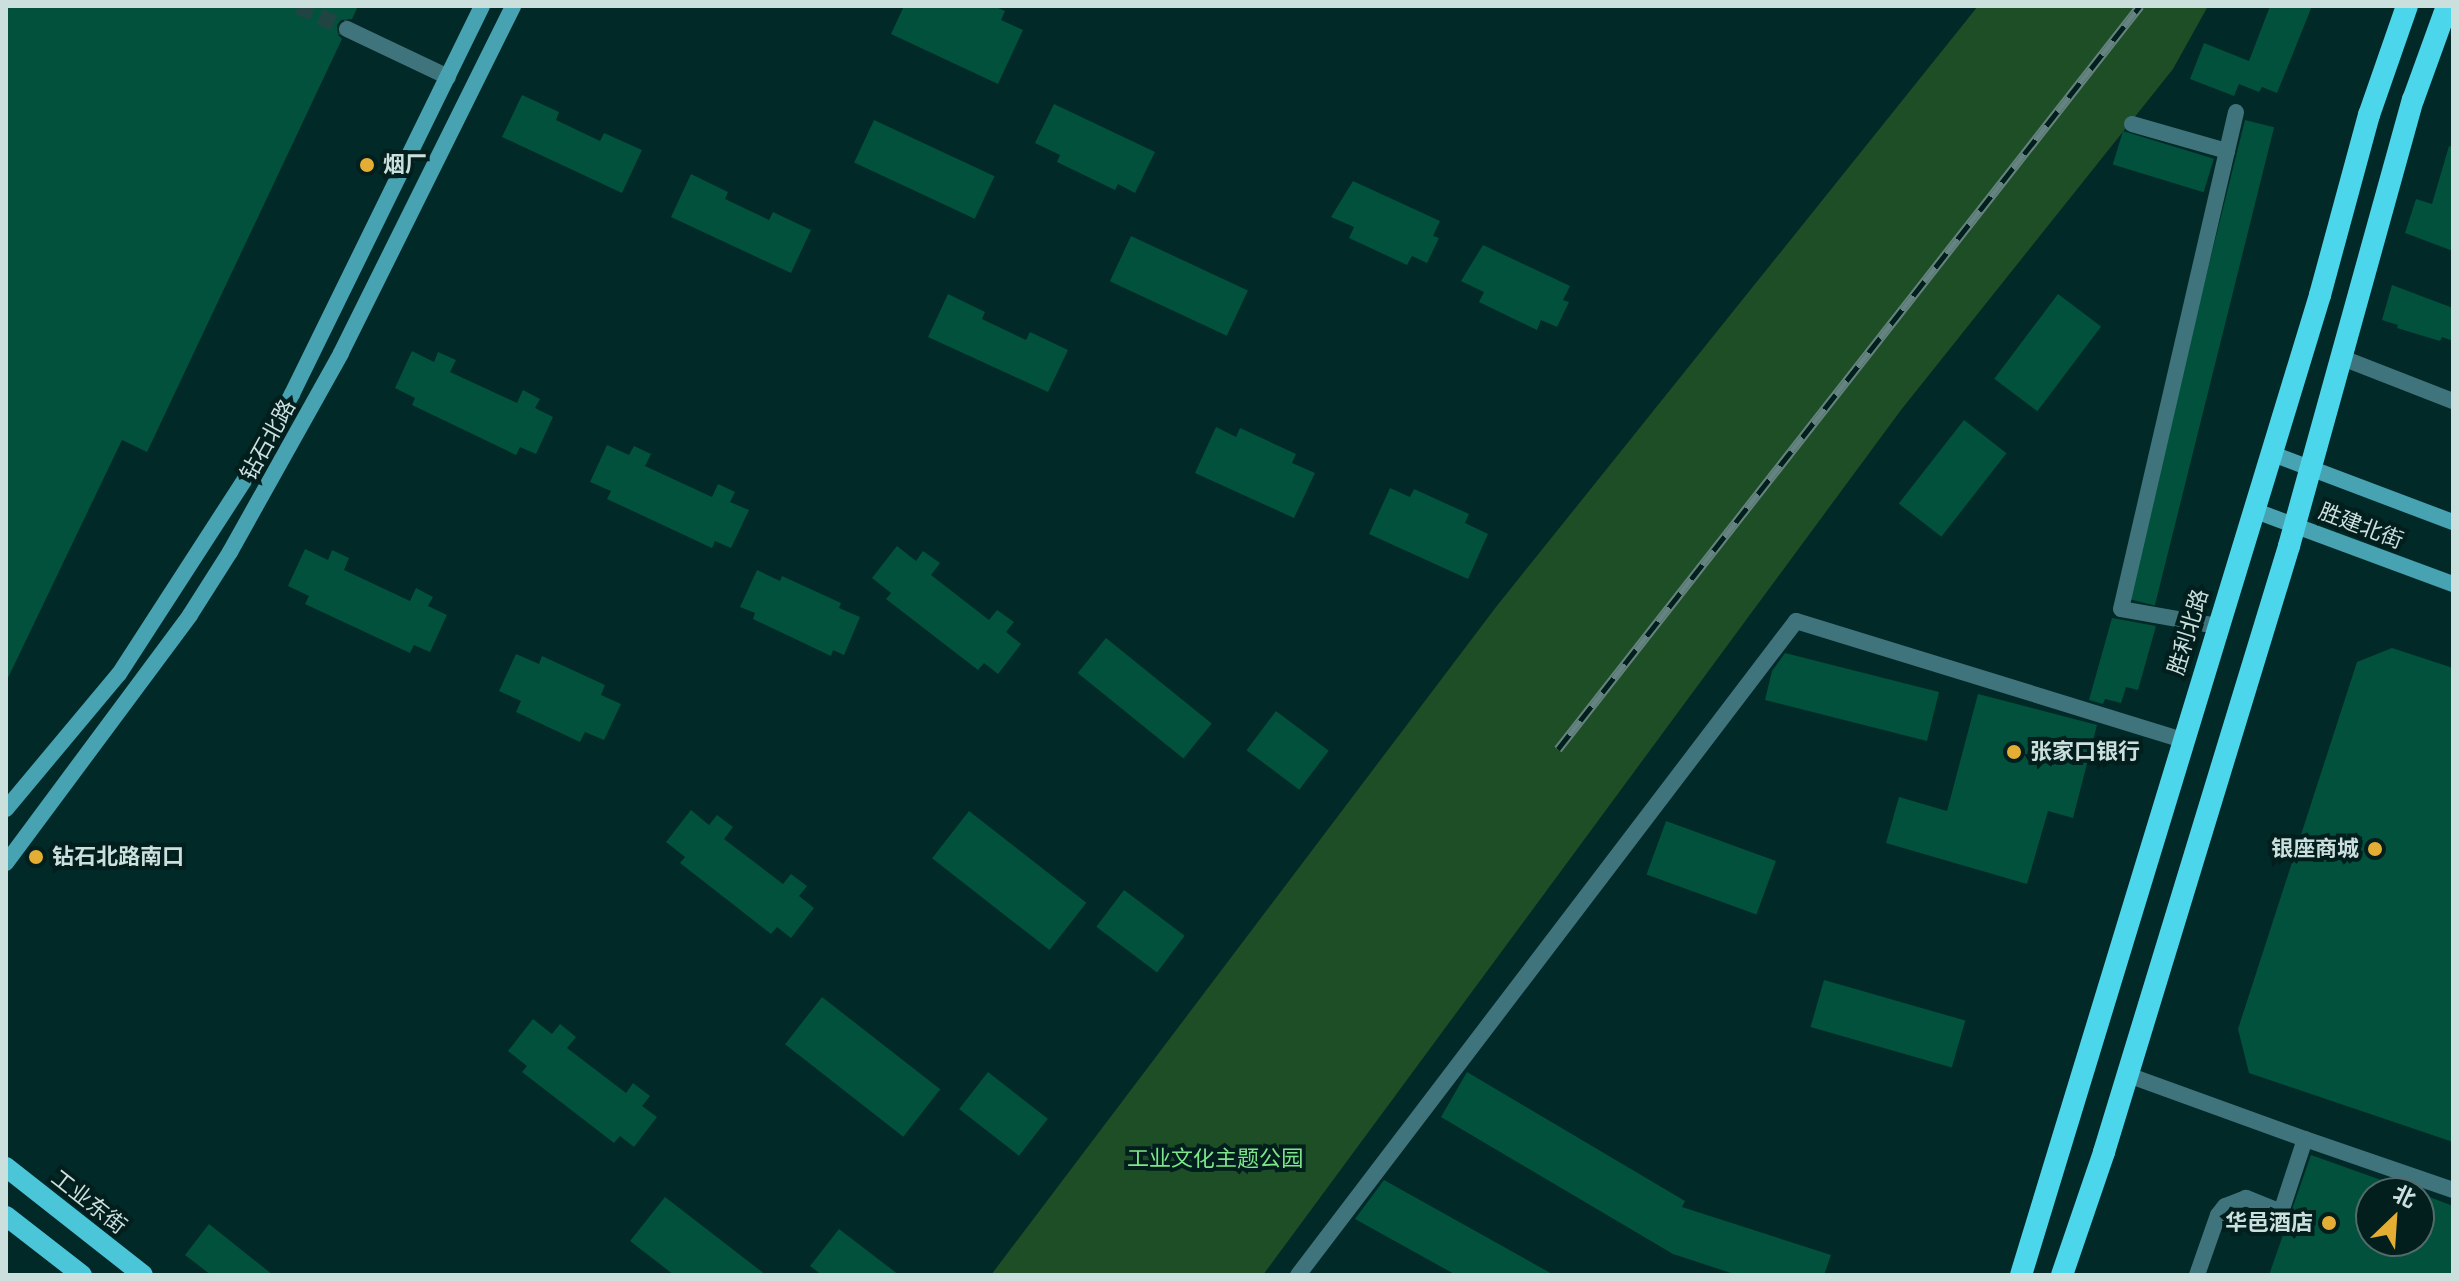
<!DOCTYPE html>
<html>
<head>
<meta charset="utf-8">
<style>
	body { margin:0 }
	#map { position:relative; width:2459px; height:1281px; overflow:hidden; background:#012927; font-family:Montserrat,"Noto Sans SC",sans-serif }
	div>[style] { position:absolute }
	.green>* { inset:0; background:#1e4e25 }
	.building>* { inset:0; background:#02513c; transform-origin:0 0 }
	.tertiary-tunnel>* { height:16px; margin-top:-8px; transform-origin:0; background:repeating-linear-gradient(90deg,#1f4442 0 16px,transparent 0 24px) }
	.minor>* { height:16px; margin:-8px; padding:0 8px; transform-origin:8px; border-radius:8px; background:#3f747d }
	.tertiary>* { height:16px; margin:-8px; padding:0 8px; transform-origin:8px; border-radius:8px; background:#3f747d }
	.secondary>* { height:16px; margin:-8px; padding:0 8px; transform-origin:8px; border-radius:8px; background:#47a2b1 }
	.primary>* { height:20px; margin:-10px; padding:0 10px; transform-origin:10px; border-radius:10px; background:#4bc6d9 }
	.trunk>* { height:22px; margin:-11px; padding:0 11px; transform-origin:11px; border-radius:11px; background:#4cd6ec }
	.rail>* { height:9px; margin-top:-4.5px; transform-origin:0; background:repeating-linear-gradient(90deg,#021e1d 0 18px,#658381 0 36px); box-sizing:border-box; border-block:2px solid #658381 }
	.dots>* { width:22px; height:22px; translate:-50% -50%; box-sizing:border-box; border:4px solid #021e1d; border-radius:50% }
	span { translate:-50% -50%; white-space:nowrap; text-align:center; line-height:1.15; -webkit-text-stroke:8px #021e1d; paint-order:stroke }
	.poi-label { font-size:22px; color:#cbdfdd; font-weight:700 }
	.left { translate:0 -50%; text-align:left }
	.right { translate:-100% -50%; text-align:right }
	.street-label { font-size:22px; color:#cbdfdd }
	.park-label { font-size:22px; color:#7ee58a }
	.frame { position:absolute; inset:0; border:8px solid #cbdfdd; pointer-events:none }
	.north { position:absolute; left:2355px; top:1177px; width:80px; height:80px; box-sizing:border-box; background:#021e1d; border:2px solid #526b6a; border-radius:50%; rotate:25deg; font-size:22px; font-weight:700; line-height:32px; text-align:center; color:#cbdfdd }
	.north::after { content:''; display:block; margin:auto; width:28px; height:36px; background:#e4ae35; clip-path:polygon(50% 0,100% 100%,50% 72%,0 100%) }
</style>
</head>
<body>
<div id="map">
	<div class="green">
		<i style="clip-path:polygon(1978px 6px,2208px 6px,2173px 69px,1901px 410px,1263px 1275px,991px 1275px,1496px 607px)"></i>
	</div>
	<div class="building">
		<i style="clip-path:polygon(6px 6px,358px 6px,352px 19px,341px 20px,337px 25px,338px 35px,342px 39px,147px 452px,122px 440px,6px 682px)"></i>
		<i style="clip-path:polygon(904px 6px,994px 6px,1005px 11px,1001px 20px,1023px 30px,998px 84px,891px 34px)"></i>
		<i style="clip-path:polygon(2270px 6px,2312px 6px,2277px 93px,2262px 87px,2259px 92px,2239px 84px,2234px 96px,2190px 79px,2204px 43px,2249px 61px)"></i>
		<i style="clip-path:polygon(522px 95px,559px 112px,556px 120px,600px 141px,604px 133px,642px 150px,622px 193px,502px 137px)"></i>
		<i style="clip-path:polygon(1054px 104px,1155px 152px,1135px 193px,1118px 184px,1115px 190px,1057px 162px,1060px 155px,1035px 143px)"></i>
		<i style="left:874px;top:120px;width:133px;height:47px;rotate:25deg"></i>
		<i style="left:2245px;top:120px;width:30px;height:493px;rotate:14deg"></i>
		<i style="left:2123px;top:131px;width:95px;height:35px;rotate:17deg"></i>
		<i style="clip-path:polygon(2449px 146px,2453px 147px,2453px 251px,2405px 233px,2416px 199px,2432px 204px)"></i>
		<i style="clip-path:polygon(691px 174px,728px 192px,725px 199px,769px 220px,773px 212px,811px 230px,791px 273px,671px 217px)"></i>
		<i style="clip-path:polygon(1353px 181px,1440px 221px,1433px 236px,1439px 238px,1427px 263px,1412px 256px,1407px 265px,1349px 238px,1354px 227px,1331px 217px)"></i>
		<i style="left:1131px;top:236px;width:129px;height:50px;rotate:25deg"></i>
		<i style="clip-path:polygon(1483px 245px,1570px 286px,1563px 300px,1569px 302px,1557px 327px,1541px 320px,1537px 330px,1479px 302px,1484px 292px,1461px 281px)"></i>
		<i style="clip-path:polygon(2392px 285px,2453px 308px,2453px 341px,2442px 337px,2440px 341px,2397px 328px,2398px 325px,2382px 320px)"></i>
		<i style="clip-path:polygon(948px 294px,985px 312px,982px 319px,1026px 340px,1030px 332px,1068px 350px,1048px 392px,928px 337px)"></i>
		<i style="left:2058px;top:294px;width:54px;height:106px;rotate:37deg"></i>
		<i style="clip-path:polygon(412px 351px,434px 362px,438px 352px,456px 360px,450px 372px,517px 403px,523px 390px,540px 399px,535px 408px,553px 417px,536px 454px,520px 447px,516px 455px,412px 405px,415px 398px,395px 388px)"></i>
		<i style="left:1964px;top:420px;width:54px;height:106px;rotate:38deg"></i>
		<i style="clip-path:polygon(1216px 427px,1236px 437px,1240px 428px,1296px 454px,1292px 463px,1315px 473px,1294px 518px,1195px 473px)"></i>
		<i style="clip-path:polygon(607px 445px,629px 455px,634px 446px,651px 454px,645px 466px,712px 497px,718px 484px,735px 492px,730px 502px,749px 510px,731px 548px,715px 541px,712px 548px,607px 499px,611px 491px,590px 482px)"></i>
		<i style="clip-path:polygon(1390px 488px,1410px 497px,1414px 489px,1469px 514px,1465px 523px,1488px 534px,1468px 579px,1369px 534px)"></i>
		<i style="clip-path:polygon(897px 546px,916px 561px,923px 551px,940px 563px,931px 575px,989px 620px,997px 610px,1014px 622px,1006px 632px,1021px 644px,998px 674px,984px 663px,978px 670px,886px 599px,891px 593px,872px 578px)"></i>
		<i style="clip-path:polygon(305px 549px,328px 560px,332px 550px,349px 558px,344px 570px,410px 601px,416px 588px,433px 597px,428px 606px,447px 615px,430px 652px,414px 645px,410px 653px,305px 604px,309px 596px,288px 586px)"></i>
		<i style="clip-path:polygon(757px 570px,780px 581px,782px 576px,841px 603px,839px 608px,860px 617px,844px 655px,833px 650px,831px 656px,753px 619px,755px 613px,740px 607px)"></i>
		<i style="clip-path:polygon(2112px 618px,2156px 626px,2138px 690px,2126px 687px,2121px 703px,2105px 699px,2103px 704px,2089px 700px)"></i>
		<i style="left:1106px;top:638px;width:136px;height:45px;rotate:39deg"></i>
		<i style="clip-path:polygon(2392px 648px,2453px 668px,2453px 1142px,2249px 1073px,2238px 1029px,2357px 662px)"></i>
		<i style="clip-path:polygon(1785px 653px,1939px 692px,1927px 741px,1765px 700px,1772px 671px)"></i>
		<i style="clip-path:polygon(516px 654px,539px 664px,542px 656px,605px 685px,601px 695px,621px 704px,604px 740px,585px 732px,580px 742px,516px 712px,521px 701px,499px 691px)"></i>
		<i style="clip-path:polygon(1978px 694px,2097px 725px,2073px 818px,2048px 811px,2027px 884px,1886px 843px,1899px 797px,1947px 811px)"></i>
		<i style="left:1276px;top:711px;width:66px;height:49px;rotate:37deg"></i>
		<i style="clip-path:polygon(691px 810px,709px 825px,717px 815px,733px 827px,724px 839px,783px 884px,791px 874px,807px 886px,799px 896px,814px 908px,791px 938px,777px 927px,771px 934px,680px 863px,685px 857px,666px 842px)"></i>
		<i style="left:969px;top:811px;width:149px;height:60px;rotate:38deg"></i>
		<i style="left:1666px;top:821px;width:117px;height:57px;rotate:20deg"></i>
		<i style="left:1124px;top:890px;width:76px;height:46px;rotate:37deg"></i>
		<i style="left:1824px;top:980px;width:147px;height:49px;rotate:16deg"></i>
		<i style="left:822px;top:997px;width:150px;height:60px;rotate:38deg"></i>
		<i style="clip-path:polygon(533px 1019px,552px 1034px,560px 1024px,576px 1037px,567px 1048px,626px 1093px,633px 1083px,650px 1096px,642px 1106px,657px 1117px,634px 1147px,620px 1136px,614px 1143px,522px 1072px,527px 1066px,508px 1051px)"></i>
		<i style="left:988px;top:1072px;width:76px;height:47px;rotate:38deg"></i>
		<i style="clip-path:polygon(1467px 1072px,1685px 1201px,1682px 1207px,1831px 1255px,1824px 1275px,1737px 1275px,1673px 1254px,1441px 1117px)"></i>
		<i style="clip-path:polygon(2311px 1155px,2412px 1191px,2371px 1193px,2371px 1241px,2419px 1241px,2419px 1193px,2453px 1206px,2453px 1275px,2269px 1275px)"></i>
		<i style="clip-path:polygon(1384px 1180px,1554px 1275px,1456px 1275px,1355px 1219px)"></i>
		<i style="clip-path:polygon(665px 1197px,766px 1275px,674px 1275px,630px 1241px)"></i>
		<i style="clip-path:polygon(209px 1224px,273px 1275px,211px 1275px,185px 1255px)"></i>
		<i style="clip-path:polygon(839px 1229px,899px 1275px,822px 1275px,810px 1266px)"></i>
	</div>
	<div class="tertiary-tunnel">
		<i style="left:298px;top:6px;width:54px;rotate:25.1deg"></i>
	</div>
	<div class="minor">
		<i style="left:2132px;top:124px;width:99px;rotate:15.9deg"></i>
		<i style="left:2340px;top:357px;width:121px;rotate:21.3deg"></i>
		<i style="left:2217px;top:626px;width:97px;rotate:-170deg"></i>
		<i style="left:2121px;top:609px;width:510px;rotate:-76.97deg"></i>
		<i style="left:1298px;top:1275px;width:822px;rotate:-52.71deg"></i>
		<i style="left:1796px;top:621px;width:404px;rotate:17.1deg"></i>
	</div>
	<div class="tertiary">
		<i style="left:347px;top:29px;width:112px;rotate:25.4deg"></i>
		<i style="left:2128px;top:1075px;width:188px;rotate:19.9deg"></i>
		<i style="left:2305px;top:1139px;width:77px;rotate:108.2deg"></i>
		<i style="left:2281px;top:1212px;width:38px;rotate:-158deg"></i>
		<i style="left:2246px;top:1198px;width:22px;rotate:159deg"></i>
		<i style="left:2225px;top:1206px;width:11px;rotate:128deg"></i>
		<i style="left:2218px;top:1215px;width:64px;rotate:109.3deg"></i>
		<i style="left:2305px;top:1139px;width:157px;rotate:19deg"></i>
	</div>
	<div class="secondary">
		<i style="left:2270px;top:453px;width:196px;rotate:20.7deg"></i>
		<i style="left:2253px;top:510px;width:213px;rotate:20.3deg"></i>
		<i style="left:6px;top:809px;width:176px;rotate:-50.1deg"></i>
		<i style="left:119px;top:674px;width:236px;rotate:-57.1deg"></i>
		<i style="left:247px;top:476px;width:94px;rotate:-61.2deg"></i>
		<i style="left:292px;top:394px;width:432px;rotate:-63.9deg"></i>
		<i style="left:6px;top:863px;width:309px;rotate:-53.4deg"></i>
		<i style="left:190px;top:615px;width:75px;rotate:-57.6deg"></i>
		<i style="left:230px;top:552px;width:228px;rotate:-60.8deg"></i>
		<i style="left:341px;top:353px;width:387px;rotate:-63.6deg"></i>
	</div>
	<div class="primary">
		<i style="left:6px;top:1167px;width:174px;rotate:38.2deg"></i>
		<i style="left:6px;top:1216px;width:96px;rotate:37.8deg"></i>
	</div>
	<div class="trunk">
		<i style="left:2021px;top:1275px;width:1025px;rotate:-73.03deg"></i>
		<i style="left:2320px;top:295px;width:187px;rotate:-74.8deg"></i>
		<i style="left:2369px;top:115px;width:115px;rotate:-70.8deg"></i>
		<i style="left:2062px;top:1275px;width:130px;rotate:-71.1deg"></i>
		<i style="left:2104px;top:1152px;width:634px;rotate:-73.02deg"></i>
		<i style="left:2289px;top:546px;width:463px;rotate:-74.5deg"></i>
		<i style="left:2413px;top:100px;width:100px;rotate:-70.1deg"></i>
	</div>
	<div class="rail">
		<i style="left:1558px;top:749px;width:944px;rotate:-51.93deg"></i>
	</div>
	<div class="dots">
		<i style="left:367px;top:165px;background:#e4ae35"></i>
		<i style="left:2014px;top:752px;background:#e4ae35"></i>
		<i style="left:2375px;top:849px;background:#e4ae35"></i>
		<i style="left:36px;top:857px;background:#e4ae35"></i>
		<i style="left:2329px;top:1223px;background:#e4ae35"></i>
	</div>
	<div class="poi-label">
		<span class="left" style="left:383px;top:165px">烟厂</span>
		<span class="left" style="left:2030px;top:752px">张家口银行</span>
		<span class="right" style="left:2359px;top:849px">银座商城</span>
		<span class="left" style="left:52px;top:857px">钻石北路南口</span>
		<span class="right" style="left:2313px;top:1223px">华邑酒店</span>
	</div>
	<div class="street-label">
		<span style="left:268px;top:440px;rotate:-61deg">钻石北路</span>
		<span style="left:2361px;top:526px;rotate:21deg">胜建北街</span>
		<span style="left:2188px;top:632px;rotate:-73deg">胜利北路</span>
		<span style="left:89px;top:1202px;rotate:38deg">工业东街</span>
	</div>
	<div class="park-label">
		<span style="left:1215px;top:1159px">工业文化主题公园</span>
	</div>
	<div class="frame"></div>
	<div class="north">北</div>
</div>
</body>
</html>
